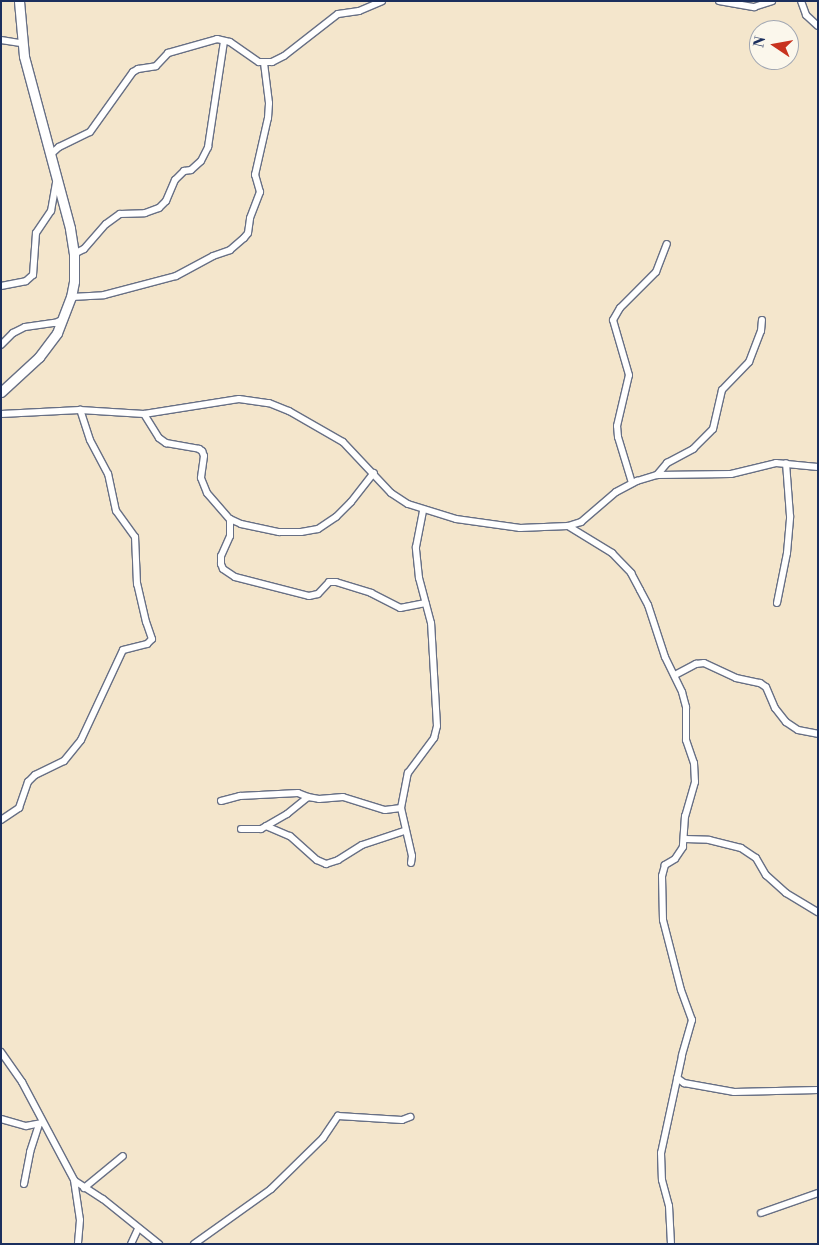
<!DOCTYPE html>
<html>
<head>
<meta charset="utf-8">
<style>
	body { margin:0 }
	#map { position:relative; width:819px; height:1245px; overflow:hidden; background:#f4e6cc; font-family:"Libre Bodoni",serif }
	div>[style] { position:absolute }
	.roads { filter:drop-shadow(1px 0 #676f84) drop-shadow(-1px 0 #676f84) drop-shadow(0 1px #676f84) drop-shadow(0 -1px #676f84) }
	.street>* { height:6px; margin:-3px; padding:0 3px; transform-origin:3px; border-radius:3px; background:#fff }
	.secondary>* { height:9px; margin:-4.5px; padding:0 4.5px; transform-origin:4.5px; border-radius:4.5px; background:#fff }
	span { translate:-50% -50%; white-space:nowrap; text-align:center; line-height:1.15; -webkit-text-stroke:4px #fbf7ec; paint-order:stroke }
	.frame { position:absolute; inset:0; border:2px solid #1b2f5e; pointer-events:none }
	.north { position:absolute; left:749px; top:20px; width:50px; height:50px; box-sizing:border-box; background:#fbf7ec; border:1px solid #a1a7b3; border-radius:50%; rotate:282deg; font-size:14px; font-weight:700; line-height:20px; text-align:center; color:#1b2f5e }
	.north::after { content:''; display:block; margin:auto; width:18px; height:22px; background:#c8321e; clip-path:polygon(50% 0,100% 100%,50% 72%,0 100%) }
</style>
</head>
<body>
<div id="map">
	<div class="roads">
		<div class="street">
			<i style="left:719px;top:1px;width:36px;rotate:10deg"></i>
			<i style="left:754px;top:7px;width:19px;rotate:-18deg"></i>
			<i style="left:801px;top:1px;width:15px;rotate:70deg"></i>
			<i style="left:806px;top:15px;width:16px;rotate:43deg"></i>
			<i style="left:1px;top:40px;width:20px;rotate:9deg"></i>
			<i style="left:50px;top:155px;width:12px;rotate:-42deg"></i>
			<i style="left:59px;top:147px;width:34px;rotate:-26deg"></i>
			<i style="left:90px;top:132px;width:74px;rotate:-54.4deg"></i>
			<i style="left:133px;top:72px;width:6px;rotate:-31deg"></i>
			<i style="left:138px;top:69px;width:18px;rotate:-9deg"></i>
			<i style="left:156px;top:66px;width:18px;rotate:-47deg"></i>
			<i style="left:168px;top:53px;width:51px;rotate:-15.9deg"></i>
			<i style="left:217px;top:39px;width:13px;rotate:13deg"></i>
			<i style="left:230px;top:42px;width:35px;rotate:35deg"></i>
			<i style="left:259px;top:62px;width:13px"></i>
			<i style="left:272px;top:62px;width:13px;rotate:-27deg"></i>
			<i style="left:284px;top:56px;width:68px;rotate:-37.9deg"></i>
			<i style="left:338px;top:14px;width:21px;rotate:-8deg"></i>
			<i style="left:359px;top:11px;width:25px;rotate:-23deg"></i>
			<i style="left:74px;top:254px;width:11px;rotate:-27deg"></i>
			<i style="left:84px;top:249px;width:33px;rotate:-49deg"></i>
			<i style="left:106px;top:224px;width:17px;rotate:-36deg"></i>
			<i style="left:120px;top:214px;width:25px;rotate:-2deg"></i>
			<i style="left:145px;top:213px;width:15px;rotate:-20deg"></i>
			<i style="left:159px;top:208px;width:10px;rotate:-45deg"></i>
			<i style="left:166px;top:201px;width:23px;rotate:-67deg"></i>
			<i style="left:175px;top:180px;width:13px;rotate:-45deg"></i>
			<i style="left:184px;top:171px;width:7px;rotate:-8deg"></i>
			<i style="left:191px;top:170px;width:13px;rotate:-42deg"></i>
			<i style="left:201px;top:161px;width:16px;rotate:-63deg"></i>
			<i style="left:208px;top:147px;width:107px;rotate:-81.4deg"></i>
			<i style="left:1px;top:286px;width:25px;rotate:-11deg"></i>
			<i style="left:26px;top:281px;width:9px;rotate:-41deg"></i>
			<i style="left:33px;top:275px;width:42px;rotate:-85.9deg"></i>
			<i style="left:36px;top:233px;width:27px;rotate:-56deg"></i>
			<i style="left:51px;top:211px;width:29px;rotate:-80deg"></i>
			<i style="left:71px;top:297px;width:33px;rotate:-3deg"></i>
			<i style="left:104px;top:295px;width:74px;rotate:-14.8deg"></i>
			<i style="left:176px;top:276px;width:42px;rotate:-28.4deg"></i>
			<i style="left:213px;top:256px;width:18px;rotate:-19deg"></i>
			<i style="left:230px;top:250px;width:18px;rotate:-41deg"></i>
			<i style="left:244px;top:238px;width:6px;rotate:-51deg"></i>
			<i style="left:248px;top:233px;width:15px;rotate:-82deg"></i>
			<i style="left:250px;top:218px;width:28px;rotate:-69deg"></i>
			<i style="left:260px;top:192px;width:18px;rotate:-106deg"></i>
			<i style="left:255px;top:175px;width:58px;rotate:-77.2deg"></i>
			<i style="left:268px;top:118px;width:15px;rotate:-86deg"></i>
			<i style="left:269px;top:103px;width:40px;rotate:-97.1deg"></i>
			<i style="left:1px;top:345px;width:17px;rotate:-45deg"></i>
			<i style="left:13px;top:333px;width:13px;rotate:-27deg"></i>
			<i style="left:25px;top:327px;width:30px;rotate:-8deg"></i>
			<i style="left:55px;top:323px;width:8px;rotate:-23deg"></i>
			<i style="left:1px;top:414px;width:79px;rotate:-2.9deg"></i>
			<i style="left:80px;top:410px;width:64px;rotate:3.6deg"></i>
			<i style="left:144px;top:414px;width:96px;rotate:-9deg"></i>
			<i style="left:239px;top:399px;width:30px;rotate:8deg"></i>
			<i style="left:269px;top:403px;width:22px;rotate:22deg"></i>
			<i style="left:289px;top:411px;width:62px;rotate:29.9deg"></i>
			<i style="left:343px;top:442px;width:70px;rotate:46.7deg"></i>
			<i style="left:391px;top:493px;width:20px;rotate:33deg"></i>
			<i style="left:408px;top:504px;width:50px;rotate:17.4deg"></i>
			<i style="left:456px;top:519px;width:65px;rotate:8deg"></i>
			<i style="left:520px;top:528px;width:48px;rotate:-2.4deg"></i>
			<i style="left:568px;top:526px;width:14px;rotate:-17deg"></i>
			<i style="left:581px;top:522px;width:46px;rotate:-40.6deg"></i>
			<i style="left:616px;top:492px;width:24px;rotate:-28deg"></i>
			<i style="left:637px;top:481px;width:21px;rotate:-17deg"></i>
			<i style="left:657px;top:475px;width:74px;rotate:-0.8deg"></i>
			<i style="left:731px;top:474px;width:46px;rotate:-13.7deg"></i>
			<i style="left:776px;top:463px;width:42px;rotate:5.4deg"></i>
			<i style="left:144px;top:414px;width:28px;rotate:58deg"></i>
			<i style="left:159px;top:438px;width:9px;rotate:36deg"></i>
			<i style="left:166px;top:443px;width:34px;rotate:10deg"></i>
			<i style="left:199px;top:449px;width:4px;rotate:34deg"></i>
			<i style="left:202px;top:451px;width:5px;rotate:68deg"></i>
			<i style="left:204px;top:456px;width:22px;rotate:98deg"></i>
			<i style="left:201px;top:478px;width:16px;rotate:68deg"></i>
			<i style="left:207px;top:493px;width:35px;rotate:49deg"></i>
			<i style="left:230px;top:519px;width:12px;rotate:24deg"></i>
			<i style="left:241px;top:524px;width:39px;rotate:12deg"></i>
			<i style="left:279px;top:532px;width:22px"></i>
			<i style="left:301px;top:532px;width:17px;rotate:-10deg"></i>
			<i style="left:318px;top:529px;width:22px;rotate:-34deg"></i>
			<i style="left:336px;top:517px;width:21px;rotate:-45deg"></i>
			<i style="left:351px;top:502px;width:37px;rotate:-52deg"></i>
			<i style="left:657px;top:475px;width:16px;rotate:-50deg"></i>
			<i style="left:667px;top:463px;width:30px;rotate:-28deg"></i>
			<i style="left:693px;top:449px;width:28px;rotate:-45deg"></i>
			<i style="left:713px;top:429px;width:40px;rotate:-77deg"></i>
			<i style="left:722px;top:390px;width:39px;rotate:-46deg"></i>
			<i style="left:749px;top:362px;width:33px;rotate:-69deg"></i>
			<i style="left:761px;top:331px;width:11px;rotate:-85deg"></i>
			<i style="left:632px;top:483px;width:48px;rotate:-106.9deg"></i>
			<i style="left:618px;top:437px;width:11px;rotate:-95deg"></i>
			<i style="left:617px;top:426px;width:52px;rotate:-76.8deg"></i>
			<i style="left:629px;top:375px;width:57px;rotate:-106.2deg"></i>
			<i style="left:613px;top:320px;width:14px;rotate:-60deg"></i>
			<i style="left:620px;top:308px;width:51px;rotate:-45deg"></i>
			<i style="left:656px;top:272px;width:30px;rotate:-69deg"></i>
			<i style="left:230px;top:519px;width:17px;rotate:90deg"></i>
			<i style="left:230px;top:536px;width:22px;rotate:114deg"></i>
			<i style="left:221px;top:556px;width:8px;rotate:90deg"></i>
			<i style="left:221px;top:564px;width:5px;rotate:68deg"></i>
			<i style="left:223px;top:569px;width:14px;rotate:34deg"></i>
			<i style="left:235px;top:577px;width:76px;rotate:14.4deg"></i>
			<i style="left:309px;top:596px;width:9px;rotate:-13deg"></i>
			<i style="left:318px;top:594px;width:16px;rotate:-47deg"></i>
			<i style="left:329px;top:582px;width:7px"></i>
			<i style="left:336px;top:582px;width:37px;rotate:17deg"></i>
			<i style="left:371px;top:593px;width:33px;rotate:27deg"></i>
			<i style="left:400px;top:608px;width:26px;rotate:-11deg"></i>
			<i style="left:568px;top:526px;width:52px;rotate:31.5deg"></i>
			<i style="left:612px;top:553px;width:28px;rotate:46deg"></i>
			<i style="left:631px;top:573px;width:19px;rotate:62deg"></i>
			<i style="left:640px;top:590px;width:17px;rotate:62deg"></i>
			<i style="left:648px;top:605px;width:55px;rotate:71.9deg"></i>
			<i style="left:665px;top:657px;width:39px;rotate:64deg"></i>
			<i style="left:682px;top:692px;width:16px;rotate:75deg"></i>
			<i style="left:686px;top:707px;width:33px;rotate:90deg"></i>
			<i style="left:686px;top:740px;width:24px;rotate:71deg"></i>
			<i style="left:694px;top:763px;width:19px;rotate:87deg"></i>
			<i style="left:695px;top:782px;width:35px;rotate:106deg"></i>
			<i style="left:685px;top:816px;width:31px;rotate:94deg"></i>
			<i style="left:683px;top:847px;width:14px;rotate:124deg"></i>
			<i style="left:675px;top:859px;width:12px;rotate:149deg"></i>
			<i style="left:665px;top:865px;width:11px;rotate:105deg"></i>
			<i style="left:662px;top:876px;width:44px;rotate:88.7deg"></i>
			<i style="left:663px;top:920px;width:72px;rotate:75.6deg"></i>
			<i style="left:681px;top:990px;width:32px;rotate:70deg"></i>
			<i style="left:692px;top:1020px;width:37px;rotate:106deg"></i>
			<i style="left:682px;top:1056px;width:99px;rotate:102.2deg"></i>
			<i style="left:661px;top:1153px;width:27px;rotate:88deg"></i>
			<i style="left:662px;top:1180px;width:27px;rotate:75deg"></i>
			<i style="left:669px;top:1206px;width:38px;rotate:87deg"></i>
			<i style="left:777px;top:603px;width:51px;rotate:-78.7deg"></i>
			<i style="left:787px;top:553px;width:37px;rotate:-85deg"></i>
			<i style="left:790px;top:516px;width:53px;rotate:-94.3deg"></i>
			<i style="left:675px;top:675px;width:24px;rotate:-28deg"></i>
			<i style="left:696px;top:664px;width:8px;rotate:-7deg"></i>
			<i style="left:704px;top:663px;width:35px;rotate:25deg"></i>
			<i style="left:736px;top:678px;width:25px;rotate:12deg"></i>
			<i style="left:760px;top:683px;width:7px;rotate:34deg"></i>
			<i style="left:766px;top:687px;width:23px;rotate:67deg"></i>
			<i style="left:775px;top:708px;width:18px;rotate:52deg"></i>
			<i style="left:786px;top:722px;width:14px;rotate:34deg"></i>
			<i style="left:798px;top:730px;width:20px;rotate:11deg"></i>
			<i style="left:221px;top:801px;width:20px;rotate:-15deg"></i>
			<i style="left:240px;top:796px;width:58px;rotate:-3deg"></i>
			<i style="left:298px;top:793px;width:11px;rotate:22deg"></i>
			<i style="left:401px;top:808px;width:49px;rotate:77.1deg"></i>
			<i style="left:412px;top:856px;width:7px;rotate:98deg"></i>
			<i style="left:1px;top:820px;width:22px;rotate:-34deg"></i>
			<i style="left:19px;top:808px;width:28px;rotate:-71deg"></i>
			<i style="left:28px;top:782px;width:10px;rotate:-45deg"></i>
			<i style="left:35px;top:775px;width:32px;rotate:-26deg"></i>
			<i style="left:64px;top:761px;width:27px;rotate:-51deg"></i>
			<i style="left:81px;top:740px;width:99px;rotate:-65deg"></i>
			<i style="left:123px;top:650px;width:25px;rotate:-14deg"></i>
			<i style="left:147px;top:644px;width:7px;rotate:-45deg"></i>
			<i style="left:152px;top:639px;width:18px;rotate:-109deg"></i>
			<i style="left:146px;top:622px;width:39px;rotate:-103deg"></i>
			<i style="left:137px;top:584px;width:47px;rotate:-92.4deg"></i>
			<i style="left:135px;top:537px;width:32px;rotate:-126deg"></i>
			<i style="left:116px;top:511px;width:38px;rotate:-102deg"></i>
			<i style="left:108px;top:474px;width:38px;rotate:-118deg"></i>
			<i style="left:90px;top:440px;width:32px;rotate:-108deg"></i>
			<i style="left:266px;top:826px;width:26px;rotate:23deg"></i>
			<i style="left:290px;top:836px;width:36px;rotate:42deg"></i>
			<i style="left:317px;top:860px;width:10px;rotate:24deg"></i>
			<i style="left:326px;top:864px;width:13px;rotate:-18deg"></i>
			<i style="left:338px;top:860px;width:28px;rotate:-32deg"></i>
			<i style="left:362px;top:845px;width:44px;rotate:-18.4deg"></i>
			<i style="left:241px;top:829px;width:20px"></i>
			<i style="left:261px;top:829px;width:30px;rotate:-30deg"></i>
			<i style="left:287px;top:814px;width:27px;rotate:-39deg"></i>
			<i style="left:308px;top:797px;width:11px;rotate:10deg"></i>
			<i style="left:319px;top:799px;width:24px;rotate:-5deg"></i>
			<i style="left:343px;top:797px;width:44px;rotate:17.2deg"></i>
			<i style="left:385px;top:810px;width:16px;rotate:-7deg"></i>
			<i style="left:401px;top:808px;width:36px;rotate:-79deg"></i>
			<i style="left:408px;top:773px;width:44px;rotate:-53.4deg"></i>
			<i style="left:434px;top:738px;width:12px;rotate:-76deg"></i>
			<i style="left:437px;top:726px;width:103px;rotate:-93.3deg"></i>
			<i style="left:431px;top:623px;width:47px;rotate:-104.9deg"></i>
			<i style="left:419px;top:578px;width:31px;rotate:-96deg"></i>
			<i style="left:416px;top:547px;width:38px;rotate:-79deg"></i>
			<i style="left:685px;top:839px;width:24px;rotate:2deg"></i>
			<i style="left:709px;top:840px;width:33px;rotate:14deg"></i>
			<i style="left:741px;top:848px;width:18px;rotate:34deg"></i>
			<i style="left:756px;top:858px;width:20px;rotate:60deg"></i>
			<i style="left:766px;top:875px;width:27px;rotate:42deg"></i>
			<i style="left:786px;top:893px;width:37px;rotate:31deg"></i>
			<i style="left:1px;top:1052px;width:37px;rotate:55deg"></i>
			<i style="left:22px;top:1082px;width:111px;rotate:62deg"></i>
			<i style="left:74px;top:1180px;width:40px;rotate:81.5deg"></i>
			<i style="left:80px;top:1220px;width:24px;rotate:95deg"></i>
			<i style="left:677px;top:1078px;width:9px;rotate:36deg"></i>
			<i style="left:684px;top:1083px;width:51px;rotate:10.2deg"></i>
			<i style="left:734px;top:1092px;width:84px;rotate:-1.4deg"></i>
			<i style="left:1px;top:1119px;width:26px;rotate:16deg"></i>
			<i style="left:26px;top:1126px;width:15px;rotate:-11deg"></i>
			<i style="left:75px;top:1181px;width:33px;rotate:33deg"></i>
			<i style="left:103px;top:1199px;width:72px;rotate:38.8deg"></i>
			<i style="left:24px;top:1184px;width:33px;rotate:-79deg"></i>
			<i style="left:30px;top:1152px;width:29px;rotate:-72deg"></i>
			<i style="left:84px;top:1188px;width:50px;rotate:-39.4deg"></i>
			<i style="left:761px;top:1213px;width:60px;rotate:-19.3deg"></i>
			<i style="left:131px;top:1244px;width:17px;rotate:-65deg"></i>
			<i style="left:194px;top:1244px;width:95px;rotate:-35.5deg"></i>
			<i style="left:271px;top:1189px;width:73px;rotate:-44.4deg"></i>
			<i style="left:323px;top:1138px;width:27px;rotate:-56deg"></i>
			<i style="left:338px;top:1116px;width:64px;rotate:3.6deg"></i>
			<i style="left:402px;top:1120px;width:9px;rotate:-21deg"></i>
		</div>
		<div class="secondary">
			<i style="left:1px;top:392px;width:52px;rotate:-42.6deg"></i>
			<i style="left:39px;top:357px;width:30px;rotate:-53deg"></i>
			<i style="left:57px;top:333px;width:39px;rotate:-69deg"></i>
			<i style="left:71px;top:297px;width:16px;rotate:-79deg"></i>
			<i style="left:74px;top:281px;width:27px;rotate:-90deg"></i>
			<i style="left:74px;top:254px;width:26px;rotate:-99deg"></i>
			<i style="left:70px;top:228px;width:178px;rotate:-105deg"></i>
			<i style="left:24px;top:56px;width:55px;rotate:-95.2deg"></i>
		</div>
	</div>
	<div class="frame"></div>
	<div class="north">N</div>
</div>
</body>
</html>
